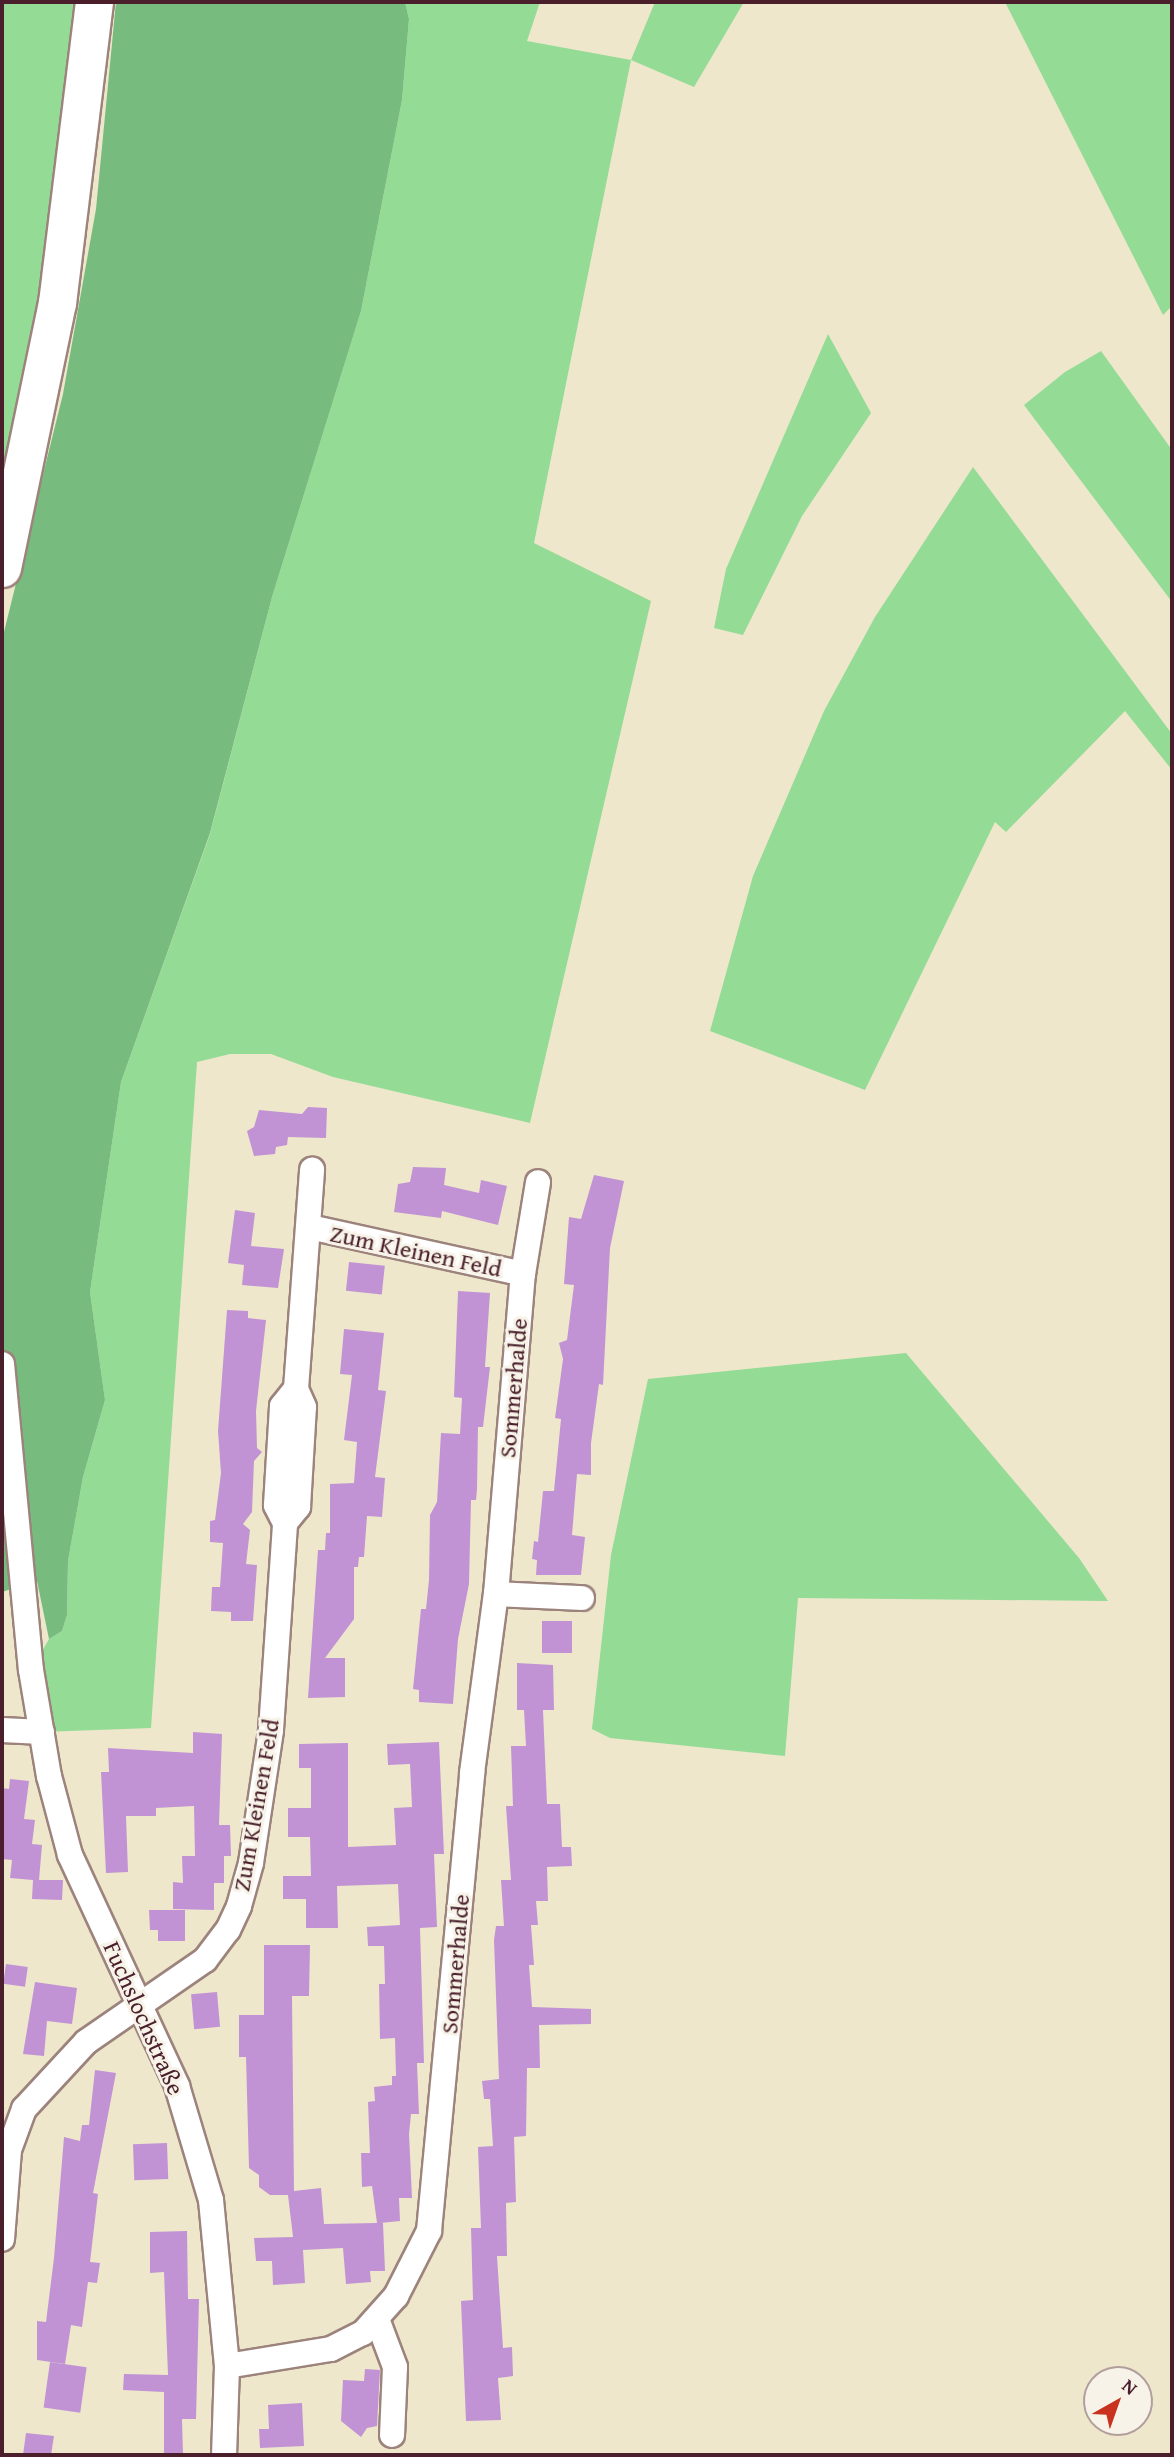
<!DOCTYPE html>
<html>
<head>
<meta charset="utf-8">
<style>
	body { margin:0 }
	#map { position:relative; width:1174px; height:2457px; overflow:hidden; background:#eee7cc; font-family:"Gentium Book Plus",serif }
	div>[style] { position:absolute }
	.green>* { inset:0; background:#94db95 }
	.forest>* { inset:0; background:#77bb7e }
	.building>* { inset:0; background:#c193d4; transform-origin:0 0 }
	.roads { filter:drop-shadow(2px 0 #9c837c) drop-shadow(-2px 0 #9c837c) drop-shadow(0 2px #9c837c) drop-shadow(0 -2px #9c837c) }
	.street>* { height:24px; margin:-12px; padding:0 12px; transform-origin:12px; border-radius:12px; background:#fff }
	.secondary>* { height:37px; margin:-18.5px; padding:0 18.5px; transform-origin:18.5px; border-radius:18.5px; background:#fff }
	span { translate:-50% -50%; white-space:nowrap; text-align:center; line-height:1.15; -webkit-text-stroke:6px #f7f3e8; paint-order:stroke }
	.street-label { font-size:24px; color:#4a1f2b }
	.frame { position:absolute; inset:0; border:4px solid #4a1f2b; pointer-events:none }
	.north { position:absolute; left:1083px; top:2366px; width:70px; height:70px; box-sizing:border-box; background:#f7f3e8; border:2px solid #b29e9c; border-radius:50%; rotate:40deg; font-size:19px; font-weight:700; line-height:28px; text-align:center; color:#4a1f2b }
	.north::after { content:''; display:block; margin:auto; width:24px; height:32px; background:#c8321e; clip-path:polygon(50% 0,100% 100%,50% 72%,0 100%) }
</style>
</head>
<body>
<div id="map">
	<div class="green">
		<i style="clip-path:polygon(2px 2px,83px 2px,60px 212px,2px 520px)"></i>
		<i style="clip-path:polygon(405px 2px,540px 2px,527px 41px,631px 60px,655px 2px,744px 2px,694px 87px,631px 60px,534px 543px,651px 601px,530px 1123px,333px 1077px,271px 1054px,230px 1054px,197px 1062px,151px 1728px,42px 1732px,31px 1670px,49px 1639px,62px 1631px,67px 1615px,68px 1561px,83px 1477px,105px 1400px,90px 1292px,121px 1082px,210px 834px,272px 597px,361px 311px,402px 100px,409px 19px)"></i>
		<i style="clip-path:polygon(1005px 2px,1172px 2px,1172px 306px,1163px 315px)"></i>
		<i style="clip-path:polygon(828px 334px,871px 413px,802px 516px,743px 635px,714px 628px,726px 569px)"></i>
		<i style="clip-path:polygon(1101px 351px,1172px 450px,1172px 602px,1024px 405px,1065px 372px)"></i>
		<i style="clip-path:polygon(973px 467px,1172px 734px,1172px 770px,1125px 711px,1006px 832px,995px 822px,865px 1090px,710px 1031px,753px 876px,824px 711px,875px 617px)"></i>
		<i style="clip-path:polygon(906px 1353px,1079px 1558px,1108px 1601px,798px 1598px,785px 1756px,610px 1738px,592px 1729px,611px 1555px,648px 1379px)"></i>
	</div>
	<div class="forest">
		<i style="clip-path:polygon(116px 2px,405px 2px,409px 19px,402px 100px,361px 311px,272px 597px,210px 833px,121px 1082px,90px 1292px,105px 1400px,83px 1477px,68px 1561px,67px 1615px,62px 1631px,49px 1639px,37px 1581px,2px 1592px,2px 640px,63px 394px,96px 209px)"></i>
	</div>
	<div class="building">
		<i style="clip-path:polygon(308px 1107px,327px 1108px,326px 1138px,288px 1137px,287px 1145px,276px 1147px,275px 1154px,254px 1156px,247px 1131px,254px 1127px,259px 1110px,302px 1114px)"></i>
		<i style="clip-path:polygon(413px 1167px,446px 1168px,444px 1185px,479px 1193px,481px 1180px,507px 1186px,498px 1225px,442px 1211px,441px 1218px,394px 1212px,398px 1184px,410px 1182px)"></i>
		<i style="clip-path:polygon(594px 1175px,624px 1181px,610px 1248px,603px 1385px,599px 1384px,591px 1443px,591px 1475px,577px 1474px,572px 1535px,585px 1537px,581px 1575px,536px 1575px,537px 1560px,532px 1559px,534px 1541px,538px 1542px,543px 1491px,554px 1491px,561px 1419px,555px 1418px,563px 1359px,559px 1343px,567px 1340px,574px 1285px,564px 1284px,569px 1217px,581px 1219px)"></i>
		<i style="clip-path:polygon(235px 1210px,255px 1213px,251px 1246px,284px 1249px,278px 1288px,242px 1285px,244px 1265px,228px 1263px)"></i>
		<i style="left:349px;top:1262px;width:36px;height:29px;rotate:6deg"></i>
		<i style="clip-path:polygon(458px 1291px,490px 1293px,485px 1367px,490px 1367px,483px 1427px,478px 1427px,477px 1489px,476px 1500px,471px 1500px,469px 1584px,458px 1639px,453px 1704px,419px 1702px,419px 1690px,413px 1689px,421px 1609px,426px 1609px,429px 1580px,430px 1515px,437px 1502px,441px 1433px,460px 1434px,462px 1398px,454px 1397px)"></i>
		<i style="clip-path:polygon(227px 1310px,248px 1311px,248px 1318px,266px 1320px,256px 1411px,257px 1448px,262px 1452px,254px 1461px,252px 1512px,243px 1524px,250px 1530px,246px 1564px,257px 1565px,253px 1621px,231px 1621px,231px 1612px,211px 1611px,212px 1587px,220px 1587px,223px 1543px,210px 1542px,210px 1521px,215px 1520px,221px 1473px,218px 1431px)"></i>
		<i style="clip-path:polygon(344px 1329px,384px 1333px,378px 1390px,386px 1391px,375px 1477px,385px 1478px,382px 1517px,367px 1516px,364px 1557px,359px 1557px,358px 1567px,354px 1567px,354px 1619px,325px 1658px,345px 1658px,345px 1697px,308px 1698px,318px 1550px,325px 1550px,326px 1533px,330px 1533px,330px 1484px,354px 1483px,357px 1442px,344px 1440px,352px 1375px,340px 1374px)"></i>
		<i style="left:542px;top:1621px;width:30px;height:32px"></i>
		<i style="clip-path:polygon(517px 1663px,553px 1665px,554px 1710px,543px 1710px,547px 1804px,560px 1804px,562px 1847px,571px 1847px,572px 1866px,547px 1867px,548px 1901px,536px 1901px,538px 1925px,531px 1925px,534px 1965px,529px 1965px,532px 2007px,591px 2009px,591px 2024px,539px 2025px,540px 2068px,527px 2068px,526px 2136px,514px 2137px,516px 2202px,506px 2203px,507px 2256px,497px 2256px,503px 2348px,512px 2347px,513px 2376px,498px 2378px,501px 2420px,466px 2421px,461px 2301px,473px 2300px,471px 2228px,481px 2228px,478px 2147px,493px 2146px,490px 2099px,484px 2099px,482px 2081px,499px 2079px,494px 1940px,496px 1926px,504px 1926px,501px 1880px,511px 1880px,506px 1806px,513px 1806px,511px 1746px,526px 1746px,524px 1710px,517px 1710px)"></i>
		<i style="clip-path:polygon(193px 1732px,222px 1734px,219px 1825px,230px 1825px,231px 1856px,224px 1856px,224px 1883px,214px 1883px,214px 1910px,173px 1909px,173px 1882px,183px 1883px,182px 1856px,195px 1856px,194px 1806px,156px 1808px,156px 1816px,126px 1816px,128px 1872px,106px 1873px,101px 1772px,109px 1772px,108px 1748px,193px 1753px)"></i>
		<i style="clip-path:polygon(439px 1742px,444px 1854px,434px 1854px,437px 1927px,420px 1928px,424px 2063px,417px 2063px,419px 2114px,411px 2114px,409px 2134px,412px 2198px,399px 2198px,400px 2221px,380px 2223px,383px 2223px,385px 2271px,370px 2271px,371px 2282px,346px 2284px,343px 2248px,303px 2250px,305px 2283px,273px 2285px,272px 2261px,256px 2261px,254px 2238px,293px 2237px,288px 2195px,270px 2195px,259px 2187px,259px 2175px,249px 2168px,246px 2057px,239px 2057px,239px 2015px,264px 2015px,264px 1945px,310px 1945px,309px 1996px,292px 1996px,294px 2191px,321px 2188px,324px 2224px,377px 2223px,372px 2186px,362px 2187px,361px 2153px,370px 2153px,368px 2102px,375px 2101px,374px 2087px,392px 2085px,392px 2076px,396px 2076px,395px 2038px,380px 2039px,379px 1984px,385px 1984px,384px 1946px,368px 1946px,367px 1927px,400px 1925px,398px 1884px,337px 1886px,338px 1928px,306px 1928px,306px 1899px,283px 1899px,283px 1876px,311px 1876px,310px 1837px,288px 1837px,288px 1808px,311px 1808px,311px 1768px,299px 1768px,299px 1744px,348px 1743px,348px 1847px,396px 1845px,394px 1808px,412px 1807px,410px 1764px,388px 1765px,387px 1744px)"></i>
		<i style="clip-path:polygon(10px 1779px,29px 1781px,24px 1819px,35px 1820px,32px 1844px,42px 1845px,39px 1880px,63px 1880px,62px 1900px,32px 1899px,33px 1880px,10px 1878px,12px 1860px,2px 1859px,2px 1788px,9px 1789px)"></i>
		<i style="clip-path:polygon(149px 1910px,185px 1910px,185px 1941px,158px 1941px,158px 1930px,150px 1930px)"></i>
		<i style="left:6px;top:1964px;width:22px;height:20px;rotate:8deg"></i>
		<i style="clip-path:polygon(35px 1982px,77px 1988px,72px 2024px,47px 2021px,44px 2056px,23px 2054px)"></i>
		<i style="left:217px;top:1992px;width:35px;height:26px;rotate:85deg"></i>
		<i style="clip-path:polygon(95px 2070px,116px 2073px,93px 2193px,98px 2194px,90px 2262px,100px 2263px,97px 2283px,88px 2282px,82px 2327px,71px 2325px,65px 2364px,37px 2360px,37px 2321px,46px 2322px,54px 2258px,64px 2137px,80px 2141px,82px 2125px,89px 2125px)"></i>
		<i style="left:167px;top:2143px;width:36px;height:34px;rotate:88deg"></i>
		<i style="clip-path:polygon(187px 2231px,188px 2299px,199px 2299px,196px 2419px,182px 2419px,183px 2455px,164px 2455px,164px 2392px,123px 2390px,124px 2374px,168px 2375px,164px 2272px,150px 2273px,150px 2232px)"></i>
		<i style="left:50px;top:2362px;width:37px;height:46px;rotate:8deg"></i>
		<i style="clip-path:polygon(365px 2369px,380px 2370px,377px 2426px,367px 2428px,361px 2437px,341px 2421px,343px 2380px,364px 2381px)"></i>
		<i style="clip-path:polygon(302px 2403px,304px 2446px,260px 2448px,259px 2429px,269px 2429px,268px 2405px)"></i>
		<i style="clip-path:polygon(26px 2433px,54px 2436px,51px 2455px,23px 2455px)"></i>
	</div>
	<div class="roads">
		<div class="street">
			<i style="left:310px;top:1227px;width:218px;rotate:12.4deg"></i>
			<i style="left:2px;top:1364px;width:307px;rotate:84.6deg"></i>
			<i style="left:31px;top:1670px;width:108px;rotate:80.4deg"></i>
			<i style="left:49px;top:1776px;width:82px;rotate:75.1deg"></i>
			<i style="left:70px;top:1855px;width:255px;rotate:65.1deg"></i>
			<i style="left:177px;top:2086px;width:119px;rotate:73.4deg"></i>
			<i style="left:211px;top:2200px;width:167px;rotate:84.5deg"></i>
			<i style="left:227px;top:2366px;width:89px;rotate:91.9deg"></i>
			<i style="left:285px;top:1523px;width:21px;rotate:-51deg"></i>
			<i style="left:298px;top:1507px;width:100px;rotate:-86.6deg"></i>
			<i style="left:304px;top:1407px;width:20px;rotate:-114deg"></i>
			<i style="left:296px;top:1389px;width:220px;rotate:-85.8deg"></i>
			<i style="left:496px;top:1594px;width:86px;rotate:2.7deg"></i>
			<i style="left:2px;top:1730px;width:40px;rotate:2.9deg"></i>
			<i style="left:2px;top:2239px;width:89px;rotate:-85.5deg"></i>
			<i style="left:9px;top:2150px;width:44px;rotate:-69.9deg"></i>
			<i style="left:24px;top:2109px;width:91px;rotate:-47.2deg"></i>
			<i style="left:86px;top:2042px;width:145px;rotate:-34.6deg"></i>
			<i style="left:205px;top:1960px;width:38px;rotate:-53deg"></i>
			<i style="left:228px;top:1930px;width:26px;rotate:-65deg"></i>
			<i style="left:239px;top:1906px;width:45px;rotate:-74.4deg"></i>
			<i style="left:251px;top:1863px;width:134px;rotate:-81.4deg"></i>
			<i style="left:271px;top:1730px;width:207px;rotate:-86.1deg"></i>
			<i style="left:285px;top:1523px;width:20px;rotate:-117deg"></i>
			<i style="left:276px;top:1505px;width:99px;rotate:-86.5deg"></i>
			<i style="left:282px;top:1406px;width:22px;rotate:-51deg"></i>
			<i style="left:377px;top:2319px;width:51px;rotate:69.4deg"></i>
			<i style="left:395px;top:2367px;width:68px;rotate:92.5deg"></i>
			<i style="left:227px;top:2366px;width:105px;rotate:-9.3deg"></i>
			<i style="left:331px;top:2349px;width:36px;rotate:-27deg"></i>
			<i style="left:363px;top:2333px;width:50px;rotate:-48.3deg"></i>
			<i style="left:396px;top:2296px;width:73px;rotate:-63.1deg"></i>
			<i style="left:429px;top:2231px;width:460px;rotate:-84.6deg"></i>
			<i style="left:472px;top:1773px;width:181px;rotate:-82.4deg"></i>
			<i style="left:496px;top:1594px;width:321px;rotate:-85.2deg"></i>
			<i style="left:523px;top:1274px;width:93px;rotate:-80.7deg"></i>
		</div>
		<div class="secondary">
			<i style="left:2px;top:568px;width:271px;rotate:-78.3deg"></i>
			<i style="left:57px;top:303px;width:303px;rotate:-83deg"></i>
		</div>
	</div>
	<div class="street-label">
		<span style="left:416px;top:1251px;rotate:12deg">Zum Kleinen Feld</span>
		<span style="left:513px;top:1388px;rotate:-85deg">Sommerhalde</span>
		<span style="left:256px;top:1805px;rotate:-80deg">Zum Kleinen Feld</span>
		<span style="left:455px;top:1964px;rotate:-85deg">Sommerhalde</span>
		<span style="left:144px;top:2018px;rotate:66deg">Fuchslochstraße</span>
	</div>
	<div class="frame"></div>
	<div class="north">N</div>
</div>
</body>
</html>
